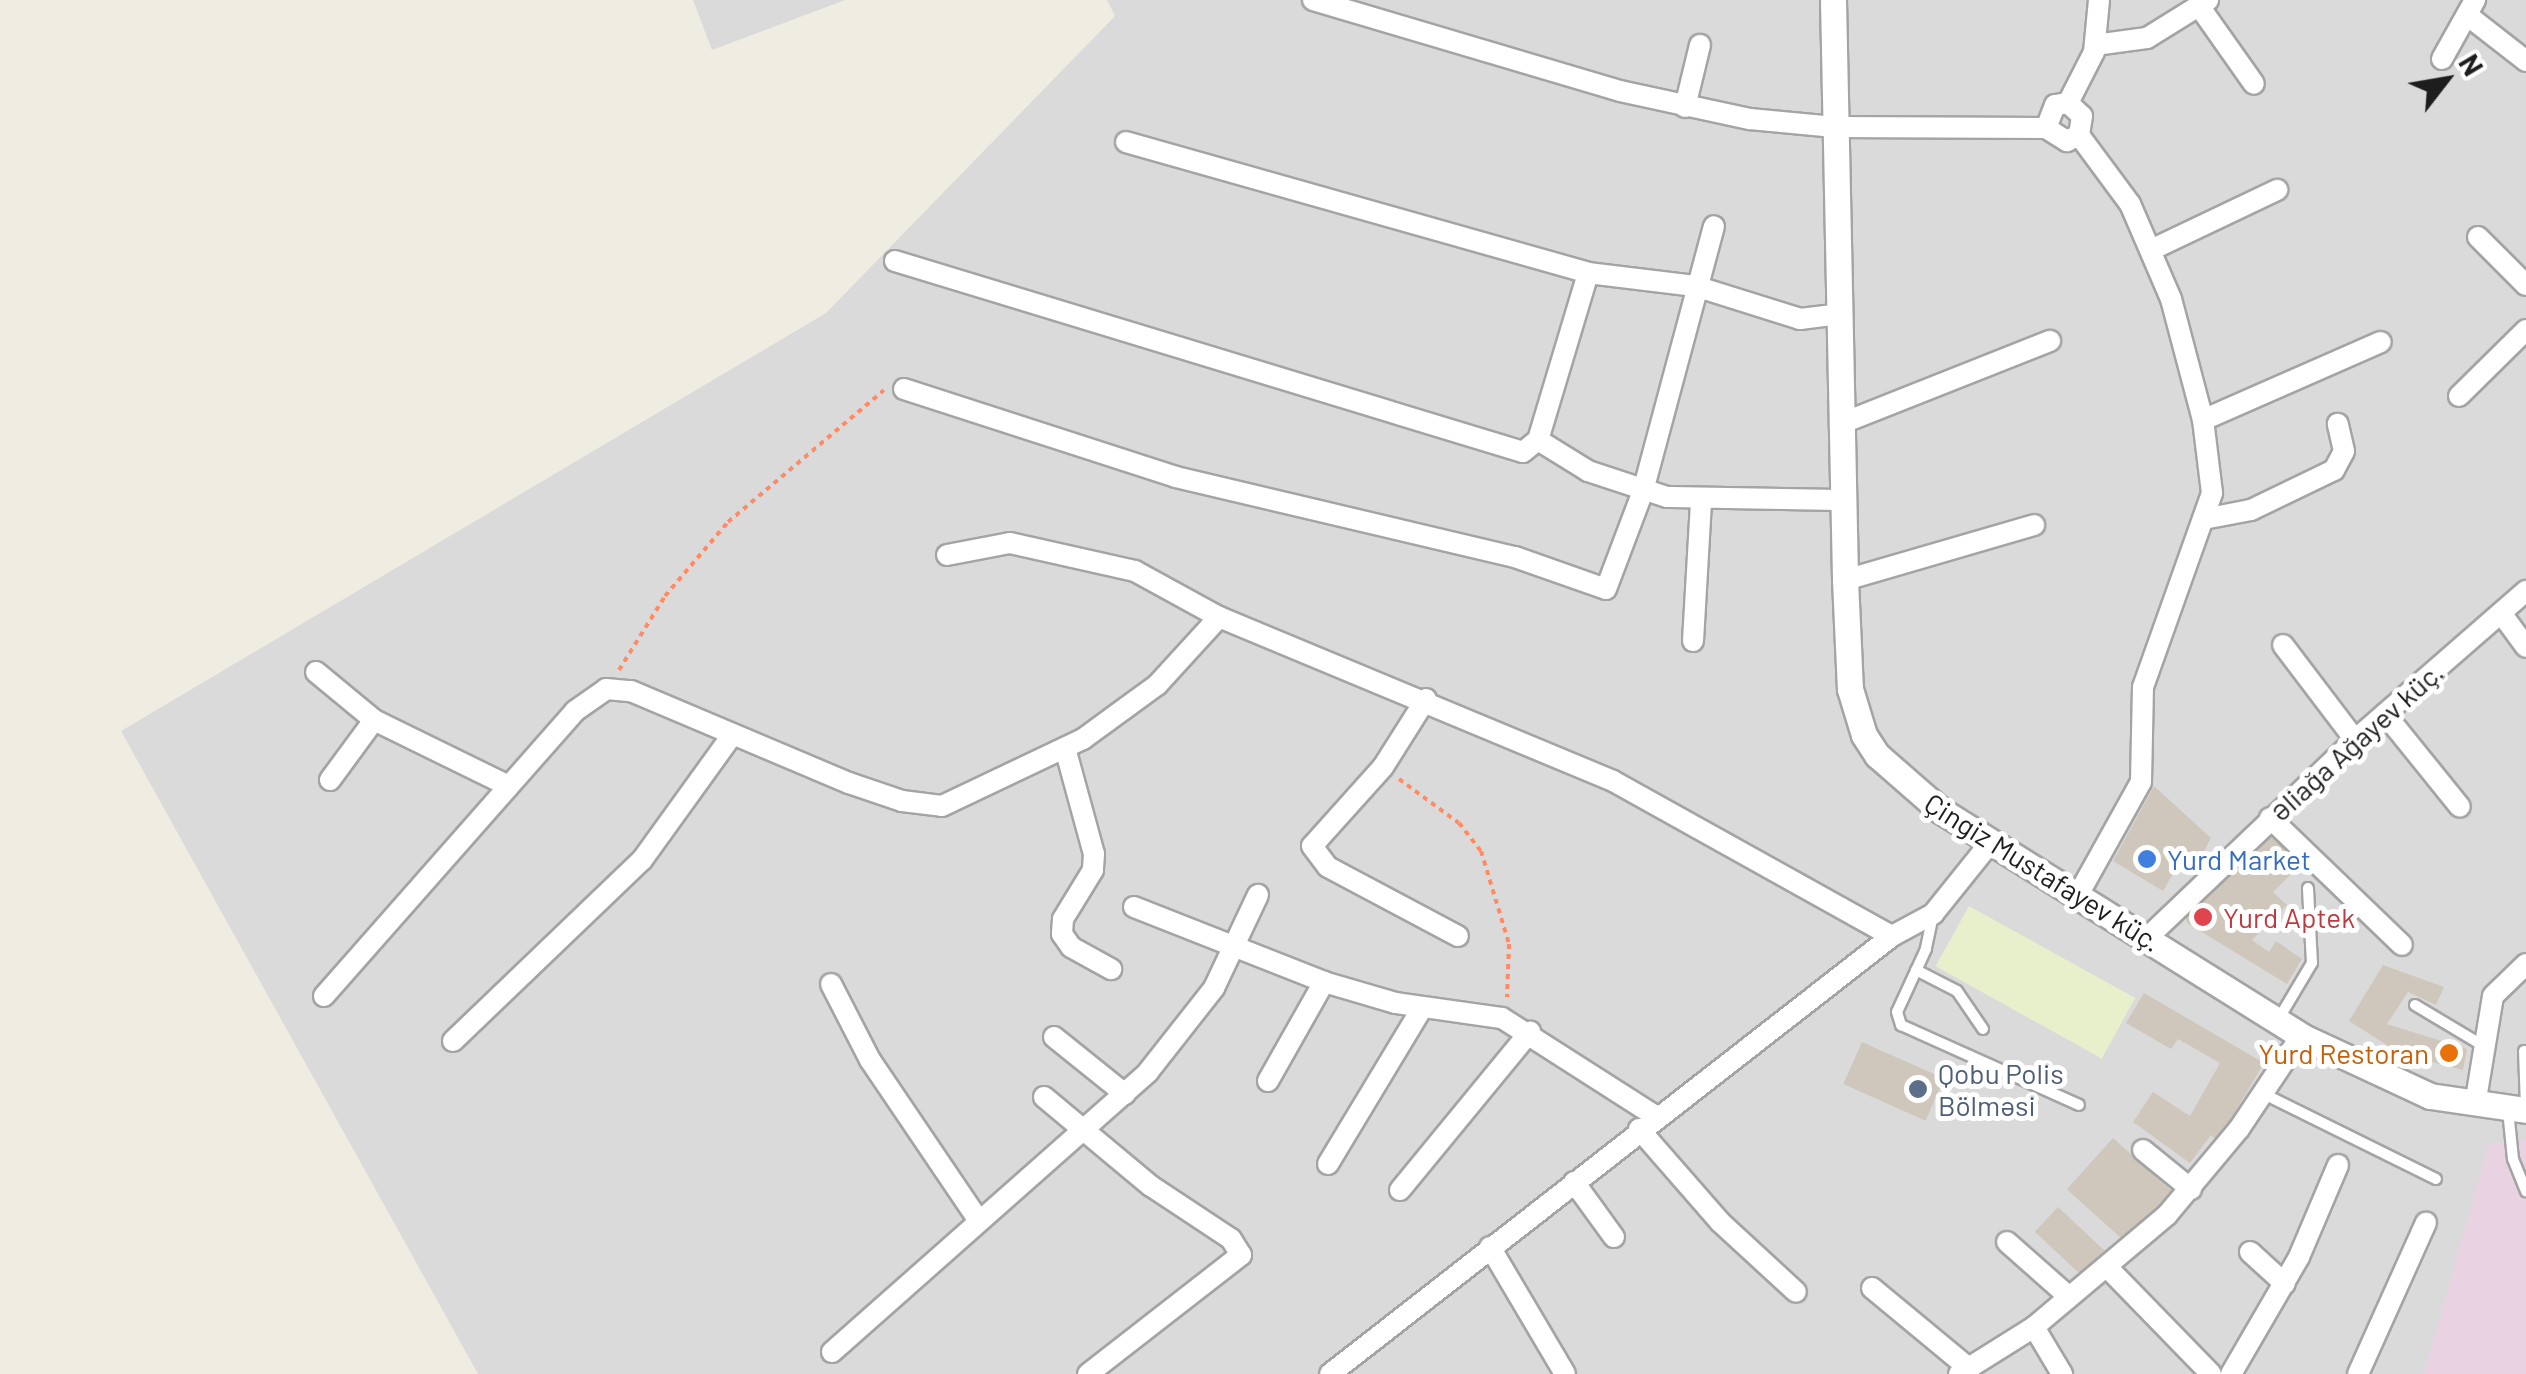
<!DOCTYPE html>
<html>
<head>
<meta charset="utf-8">
<style>
	body { margin:0 }
	#map { position:relative; width:2526px; height:1374px; overflow:hidden; background:#efede2; font-family:Barlow,sans-serif }
	div>[style] { position:absolute }
	.residential>* { inset:0; background:#dbdada }
	.industrial>* { inset:0; background:#e9d3e2 }
	.farmland>* { inset:0; background:#e8f0cb; transform-origin:0 0 }
	.building>* { inset:0; background:#cfc7bb; transform-origin:0 0 }
	.path>* { height:4px; margin-top:-2px; transform-origin:0; background:repeating-linear-gradient(90deg,#ff8a63 0 5px,transparent 0 10px) }
	.roads { filter:drop-shadow(2px 0 #a4a4a4) drop-shadow(-2px 0 #a4a4a4) drop-shadow(0 2px #a4a4a4) drop-shadow(0 -2px #a4a4a4) }
	.service>* { height:10px; margin:-5px; padding:0 5px; transform-origin:5px; border-radius:5px; background:#fff }
	.minor>* { height:20px; margin:-10px; padding:0 10px; transform-origin:10px; border-radius:10px; background:#fff }
	.tertiary>* { height:25px; margin:-12.5px; padding:0 12.5px; transform-origin:12.5px; border-radius:12.5px; background:#fff }
	.dots>* { width:28px; height:28px; translate:-50% -50%; box-sizing:border-box; border:5px solid #fff; border-radius:50% }
	span { translate:-50% -50%; white-space:nowrap; text-align:center; line-height:1.15; -webkit-text-stroke:10px #fff; paint-order:stroke }
	.street-label { font-size:28px; color:#1d1d1d }
	.shop-label { font-size:28px; color:#366cbe }
	.left { translate:0 -50%; text-align:left }
	.health-label { font-size:28px; color:#be3a42 }
	.food-label { font-size:28px; color:#c56008 }
	.right { translate:-100% -50%; text-align:right }
	.service-label { font-size:28px; color:#4e5e75 }
	.north { position:absolute; left:2396px; top:30px; width:100px; height:100px; -webkit-text-stroke:8px #fff; paint-order:stroke; rotate:59deg; font-size:28px; font-weight:700; line-height:40px; text-align:center; color:#1d1d1d }
	.north::after { content:''; display:block; margin:auto; width:35px; height:45px; background:#1d1d1d; clip-path:polygon(50% 0,100% 100%,50% 72%,0 100%) }
</style>
</head>
<body>
<div id="map">
	<div class="residential">
		<i style="clip-path:polygon(693px 0,845px 0,712px 50px)"></i>
		<i style="clip-path:polygon(1107px 0,2526px 0,2526px 1374px,478px 1374px,121px 731px,826px 313px,1115px 16px)"></i>
	</div>
	<div class="industrial">
		<i style="clip-path:polygon(2526px 1140px,2526px 1374px,2424px 1374px,2489px 1144px)"></i>
	</div>
	<div class="farmland">
		<i style="left:1969px;top:906px;width:190px;height:69px;rotate:29deg"></i>
	</div>
	<div class="building">
		<i style="clip-path:polygon(2154px 786px,2211px 838px,2199px 861px,2193px 856px,2184px 867px,2179px 864px,2163px 891px,2113px 861px)"></i>
		<i style="clip-path:polygon(2269px 834px,2302px 863px,2273px 892px,2287px 905px,2252px 940px,2269px 952px,2276px 941px,2302px 959px,2287px 984px,2187px 923px,2184px 912px)"></i>
		<i style="clip-path:polygon(2383px 965px,2444px 987px,2436px 1005px,2408px 992px,2387px 1024px,2467px 1049px,2463px 1070px,2401px 1054px,2349px 1021px)"></i>
		<i style="clip-path:polygon(2144px 993px,2264px 1063px,2218px 1141px,2211px 1135px,2190px 1163px,2133px 1122px,2153px 1092px,2190px 1116px,2220px 1063px,2178px 1039px,2171px 1049px,2126px 1023px)"></i>
		<i style="left:1862px;top:1042px;width:90px;height:46px;rotate:24deg"></i>
		<i style="left:2113px;top:1138px;width:85px;height:69px;rotate:42deg"></i>
		<i style="left:2058px;top:1207px;width:67px;height:34px;rotate:43deg"></i>
	</div>
	<div class="path">
		<i style="left:619px;top:670px;width:87px;rotate:-58.1deg"></i>
		<i style="left:665px;top:596px;width:97px;rotate:-49.6deg"></i>
		<i style="left:728px;top:522px;width:204px;rotate:-40.2deg"></i>
		<i style="left:1399px;top:779px;width:74px;rotate:36.3deg"></i>
		<i style="left:1459px;top:823px;width:36px;rotate:52deg"></i>
		<i style="left:1481px;top:851px;width:97px;rotate:73.2deg"></i>
		<i style="left:1509px;top:944px;width:53px;rotate:92.2deg"></i>
	</div>
	<div class="roads">
		<div class="service">
			<i style="left:1933px;top:915px;width:35px;rotate:102deg"></i>
			<i style="left:1926px;top:949px;width:69px;rotate:114.7deg"></i>
			<i style="left:1897px;top:1012px;width:14px;rotate:73deg"></i>
			<i style="left:1901px;top:1025px;width:195px;rotate:24.2deg"></i>
			<i style="left:1916px;top:970px;width:46px;rotate:27.1deg"></i>
			<i style="left:1957px;top:991px;width:46px;rotate:55.6deg"></i>
			<i style="left:2415px;top:1005px;width:78px;rotate:30.8deg"></i>
			<i style="left:2278px;top:1020px;width:66px;rotate:-59.2deg"></i>
			<i style="left:2312px;top:963px;width:75px;rotate:-93.1deg"></i>
			<i style="left:2524px;top:1051px;width:55px;rotate:87.9deg"></i>
			<i style="left:2262px;top:1093px;width:194px;rotate:26.3deg"></i>
			<i style="left:2508px;top:1110px;width:49px;rotate:84.2deg"></i>
			<i style="left:2513px;top:1159px;width:35px;rotate:68deg"></i>
		</div>
		<div class="minor">
			<i style="left:1313px;top:0;width:320px;rotate:16.5deg"></i>
			<i style="left:1620px;top:91px;width:133px;rotate:12.2deg"></i>
			<i style="left:1750px;top:119px;width:85px;rotate:5.4deg"></i>
			<i style="left:1835px;top:127px;width:211px;rotate:0.3deg"></i>
			<i style="left:2046px;top:128px;width:25px;rotate:32deg"></i>
			<i style="left:2067px;top:141px;width:13px;rotate:-27deg"></i>
			<i style="left:2079px;top:135px;width:19px;rotate:-81deg"></i>
			<i style="left:2082px;top:116px;width:19px;rotate:-137deg"></i>
			<i style="left:2068px;top:103px;width:13px;rotate:171deg"></i>
			<i style="left:2055px;top:105px;width:25px;rotate:111deg"></i>
			<i style="left:2199px;top:6px;width:95px;rotate:54.8deg"></i>
			<i style="left:2467px;top:15px;width:75px;rotate:37.9deg"></i>
			<i style="left:2095px;top:45px;width:52px;rotate:-7.7deg"></i>
			<i style="left:2147px;top:38px;width:72px;rotate:-31.9deg"></i>
			<i style="left:2442px;top:59px;width:68px;rotate:-60.8deg"></i>
			<i style="left:2068px;top:103px;width:57px;rotate:-63deg"></i>
			<i style="left:2094px;top:52px;width:52px;rotate:-84.5deg"></i>
			<i style="left:1685px;top:107px;width:64px;rotate:-76.4deg"></i>
			<i style="left:1126px;top:142px;width:480px;rotate:15.8deg"></i>
			<i style="left:1588px;top:273px;width:108px;rotate:6.9deg"></i>
			<i style="left:1695px;top:286px;width:110px;rotate:17.4deg"></i>
			<i style="left:1800px;top:319px;width:38px;rotate:-7deg"></i>
			<i style="left:2478px;top:237px;width:68px;rotate:45deg"></i>
			<i style="left:2151px;top:250px;width:140px;rotate:-25.5deg"></i>
			<i style="left:895px;top:261px;width:656px;rotate:16.92deg"></i>
			<i style="left:1523px;top:452px;width:19px;rotate:-39deg"></i>
			<i style="left:1538px;top:440px;width:59px;rotate:31.8deg"></i>
			<i style="left:1588px;top:471px;width:83px;rotate:18.2deg"></i>
			<i style="left:1667px;top:497px;width:176px;rotate:1deg"></i>
			<i style="left:904px;top:389px;width:286px;rotate:17.9deg"></i>
			<i style="left:1176px;top:477px;width:348px;rotate:13.3deg"></i>
			<i style="left:1515px;top:557px;width:96px;rotate:19.4deg"></i>
			<i style="left:1606px;top:589px;width:105px;rotate:-69.3deg"></i>
			<i style="left:1643px;top:491px;width:274px;rotate:-75deg"></i>
			<i style="left:2459px;top:396px;width:94px;rotate:-44.6deg"></i>
			<i style="left:2203px;top:420px;width:194px;rotate:-23.7deg"></i>
			<i style="left:1840px;top:424px;width:226px;rotate:-21.6deg"></i>
			<i style="left:1538px;top:440px;width:174px;rotate:-73.3deg"></i>
			<i style="left:2209px;top:518px;width:43px;rotate:-10.8deg"></i>
			<i style="left:2251px;top:510px;width:92px;rotate:-25.7deg"></i>
			<i style="left:2334px;top:470px;width:21px;rotate:-62deg"></i>
			<i style="left:2344px;top:451px;width:28px;rotate:-103deg"></i>
			<i style="left:947px;top:555px;width:64px;rotate:-10.8deg"></i>
			<i style="left:1010px;top:543px;width:128px;rotate:12.6deg"></i>
			<i style="left:1135px;top:571px;width:96px;rotate:28.7deg"></i>
			<i style="left:1219px;top:617px;width:427px;rotate:22.6deg"></i>
			<i style="left:1613px;top:781px;width:319px;rotate:29.1deg"></i>
			<i style="left:1845px;top:580px;width:197px;rotate:-16.2deg"></i>
			<i style="left:2501px;top:613px;width:42px;rotate:53.7deg"></i>
			<i style="left:1693px;top:641px;width:140px;rotate:-86.7deg"></i>
			<i style="left:2283px;top:645px;width:119px;rotate:52.8deg"></i>
			<i style="left:316px;top:672px;width:75px;rotate:39.6deg"></i>
			<i style="left:374px;top:720px;width:150px;rotate:26.1deg"></i>
			<i style="left:1426px;top:699px;width:80px;rotate:122.3deg"></i>
			<i style="left:1383px;top:767px;width:106px;rotate:131.9deg"></i>
			<i style="left:1312px;top:846px;width:26px;rotate:53deg"></i>
			<i style="left:1328px;top:867px;width:147px;rotate:28deg"></i>
			<i style="left:2385px;top:714px;width:119px;rotate:51.1deg"></i>
			<i style="left:1065px;top:748px;width:110px;rotate:74.7deg"></i>
			<i style="left:1094px;top:854px;width:16px;rotate:94deg"></i>
			<i style="left:1093px;top:870px;width:57px;rotate:121.5deg"></i>
			<i style="left:1063px;top:919px;width:15px;rotate:94deg"></i>
			<i style="left:1062px;top:934px;width:16px;rotate:55deg"></i>
			<i style="left:1071px;top:947px;width:46px;rotate:28.8deg"></i>
			<i style="left:330px;top:780px;width:74px;rotate:-53.7deg"></i>
			<i style="left:2270px;top:818px;width:183px;rotate:43.9deg"></i>
			<i style="left:2078px;top:895px;width:129px;rotate:-60.9deg"></i>
			<i style="left:2141px;top:782px;width:95px;rotate:-88.8deg"></i>
			<i style="left:2143px;top:687px;width:206px;rotate:-70.4deg"></i>
			<i style="left:2212px;top:493px;width:74px;rotate:-97deg"></i>
			<i style="left:2203px;top:420px;width:125px;rotate:-104.8deg"></i>
			<i style="left:2171px;top:299px;width:103px;rotate:-113.3deg"></i>
			<i style="left:2130px;top:204px;width:86px;rotate:-126.5deg"></i>
			<i style="left:1134px;top:907px;width:204px;rotate:21.5deg"></i>
			<i style="left:1324px;top:982px;width:75px;rotate:16.3deg"></i>
			<i style="left:1396px;top:1003px;width:107px;rotate:8.1deg"></i>
			<i style="left:1502px;top:1018px;width:184px;rotate:32.6deg"></i>
			<i style="left:2147px;top:938px;width:287px;rotate:-43.6deg"></i>
			<i style="left:2355px;top:740px;width:227px;rotate:-41.1deg"></i>
			<i style="left:831px;top:984px;width:85px;rotate:62.8deg"></i>
			<i style="left:870px;top:1060px;width:194px;rotate:55.9deg"></i>
			<i style="left:324px;top:996px;width:380px;rotate:-48.6deg"></i>
			<i style="left:575px;top:711px;width:38px;rotate:-35deg"></i>
			<i style="left:606px;top:689px;width:25px;rotate:5deg"></i>
			<i style="left:631px;top:691px;width:237px;rotate:22.9deg"></i>
			<i style="left:849px;top:783px;width:56px;rotate:18.8deg"></i>
			<i style="left:902px;top:801px;width:40px;rotate:7.1deg"></i>
			<i style="left:942px;top:806px;width:156px;rotate:-25.4deg"></i>
			<i style="left:1083px;top:739px;width:92px;rotate:-36.1deg"></i>
			<i style="left:1157px;top:685px;width:92px;rotate:-47.6deg"></i>
			<i style="left:1054px;top:1037px;width:91px;rotate:38.8deg"></i>
			<i style="left:453px;top:1041px;width:262px;rotate:-43.8deg"></i>
			<i style="left:642px;top:860px;width:154px;rotate:-54.2deg"></i>
			<i style="left:1268px;top:1081px;width:114px;rotate:-60.5deg"></i>
			<i style="left:1044px;top:1097px;width:139px;rotate:39.8deg"></i>
			<i style="left:1151px;top:1186px;width:96px;rotate:33.5deg"></i>
			<i style="left:1231px;top:1239px;width:19px;rotate:58deg"></i>
			<i style="left:1241px;top:1255px;width:194px;rotate:142.1deg"></i>
			<i style="left:2475px;top:1105px;width:110px;rotate:-80.6deg"></i>
			<i style="left:2493px;top:996px;width:46px;rotate:-44.1deg"></i>
			<i style="left:1639px;top:1129px;width:123px;rotate:48.9deg"></i>
			<i style="left:1720px;top:1222px;width:103px;rotate:42.6deg"></i>
			<i style="left:2143px;top:1150px;width:62px;rotate:39.1deg"></i>
			<i style="left:1328px;top:1164px;width:182px;rotate:-58.9deg"></i>
			<i style="left:1574px;top:1182px;width:68px;rotate:54deg"></i>
			<i style="left:1400px;top:1190px;width:205px;rotate:-50.6deg"></i>
			<i style="left:2007px;top:1242px;width:81px;rotate:41.5deg"></i>
			<i style="left:1490px;top:1247px;width:147px;rotate:59.4deg"></i>
			<i style="left:2250px;top:1252px;width:47px;rotate:42.4deg"></i>
			<i style="left:2107px;top:1267px;width:149px;rotate:45.8deg"></i>
			<i style="left:1872px;top:1288px;width:127px;rotate:39.6deg"></i>
			<i style="left:2034px;top:1327px;width:55px;rotate:59.2deg"></i>
			<i style="left:832px;top:1352px;width:422px;rotate:-41.5deg"></i>
			<i style="left:1148px;top:1072px;width:107px;rotate:-51.8deg"></i>
			<i style="left:1214px;top:988px;width:103px;rotate:-64.7deg"></i>
			<i style="left:1330px;top:1374px;width:713px;rotate:-37.93deg"></i>
			<i style="left:1892px;top:936px;width:47px;rotate:-28.2deg"></i>
			<i style="left:1933px;top:914px;width:91px;rotate:-51.2deg"></i>
			<i style="left:1959px;top:1374px;width:89px;rotate:-32.1deg"></i>
			<i style="left:2034px;top:1327px;width:174px;rotate:-40.1deg"></i>
			<i style="left:2167px;top:1215px;width:112px;rotate:-50.1deg"></i>
			<i style="left:2239px;top:1129px;width:112px;rotate:-56.3deg"></i>
			<i style="left:2231px;top:1374px;width:135px;rotate:-59.8deg"></i>
			<i style="left:2299px;top:1257px;width:100px;rotate:-67deg"></i>
			<i style="left:2358px;top:1374px;width:166px;rotate:-65.8deg"></i>
		</div>
		<div class="tertiary">
			<i style="left:1833px;top:0;width:580px;rotate:88.81deg"></i>
			<i style="left:1845px;top:580px;width:109px;rotate:87.4deg"></i>
			<i style="left:1850px;top:689px;width:48px;rotate:73.1deg"></i>
			<i style="left:1864px;top:735px;width:24px;rotate:57deg"></i>
			<i style="left:1877px;top:755px;width:84px;rotate:41.1deg"></i>
			<i style="left:1940px;top:810px;width:426px;rotate:32deg"></i>
			<i style="left:2301px;top:1036px;width:142px;rotate:24.9deg"></i>
			<i style="left:2430px;top:1096px;width:97px;rotate:8.3deg"></i>
		</div>
	</div>
	<div class="dots">
		<i style="left:2147px;top:859px;background:#3f7fe0"></i>
		<i style="left:2203px;top:917px;background:#e0444e"></i>
		<i style="left:2449px;top:1053px;background:#e8710a"></i>
		<i style="left:1918px;top:1089px;background:#5c6f8a"></i>
	</div>
	<div class="street-label">
		<span style="left:2356px;top:741px;rotate:-42deg">Əliağa Ağayev küç.</span>
		<span style="left:2043px;top:872px;rotate:32deg">Çingiz Mustafayev küç.</span>
	</div>
	<div class="shop-label">
		<span class="left" style="left:2167px;top:859px">Yurd Market</span>
	</div>
	<div class="health-label">
		<span class="left" style="left:2223px;top:917px">Yurd Aptek</span>
	</div>
	<div class="food-label">
		<span class="right" style="left:2429px;top:1053px">Yurd Restoran</span>
	</div>
	<div class="service-label">
		<span class="left" style="left:1938px;top:1089px">Qobu Polis<br>Bölməsi</span>
	</div>
	<div class="north">N</div>
</div>
</body>
</html>
